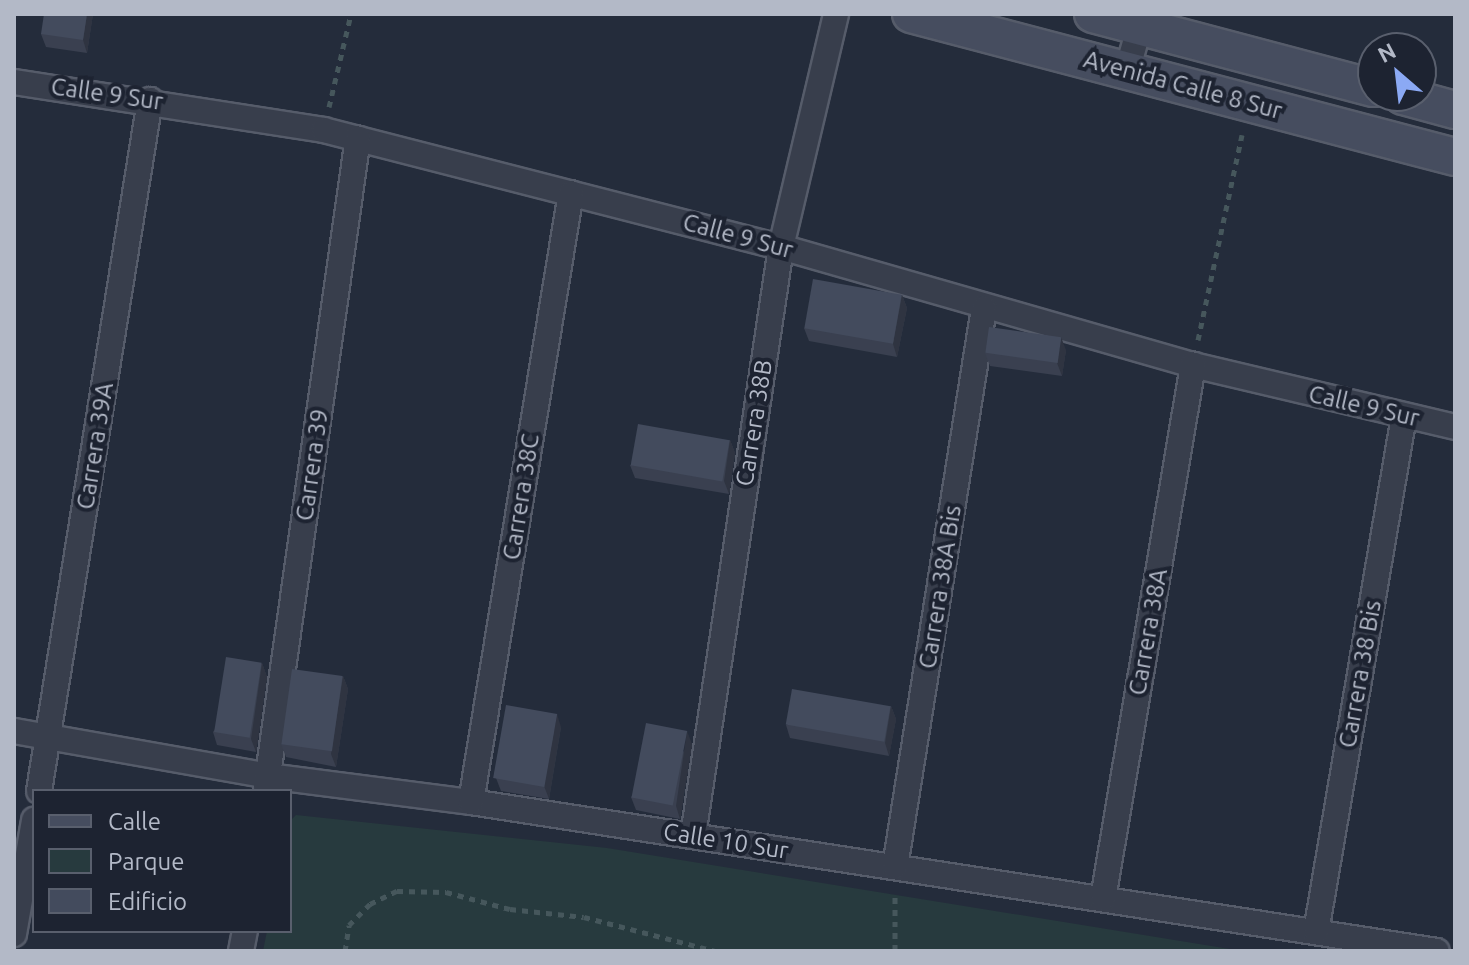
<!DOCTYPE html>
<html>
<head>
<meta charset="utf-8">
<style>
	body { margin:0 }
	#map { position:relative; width:1469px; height:965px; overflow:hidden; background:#242c3b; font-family:Ubuntu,sans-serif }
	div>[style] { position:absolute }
	.green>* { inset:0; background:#273a3e }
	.path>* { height:5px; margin-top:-2.5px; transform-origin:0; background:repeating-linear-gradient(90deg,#46575c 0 6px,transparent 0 12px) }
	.roads { filter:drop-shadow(2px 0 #565c6a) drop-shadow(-2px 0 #565c6a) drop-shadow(0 2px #565c6a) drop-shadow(0 -2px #565c6a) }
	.minor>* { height:24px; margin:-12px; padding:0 12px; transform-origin:12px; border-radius:12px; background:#383e4c }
	.secondary>* { height:36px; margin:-18px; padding:0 18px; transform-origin:18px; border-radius:18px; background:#464d5f }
	.wall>* { inset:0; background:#3a4050 }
	.shaded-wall>* { inset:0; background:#2f3441 }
	.building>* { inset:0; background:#434b5d; transform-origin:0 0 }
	span { translate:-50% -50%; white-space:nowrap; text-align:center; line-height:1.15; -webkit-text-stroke:8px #1d2331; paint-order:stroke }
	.street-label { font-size:24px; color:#b3b9c7 }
	.frame { position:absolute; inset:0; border:16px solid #b3b9c7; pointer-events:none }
	.legend { position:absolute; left:32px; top:789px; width:260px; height:144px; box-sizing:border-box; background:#1d2331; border:2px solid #595f6d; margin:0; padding:10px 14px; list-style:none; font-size:24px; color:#b3b9c7 }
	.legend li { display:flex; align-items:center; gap:16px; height:40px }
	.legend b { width:40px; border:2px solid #595f6d }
	.north { position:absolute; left:1357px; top:32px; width:80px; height:80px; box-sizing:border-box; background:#1d2331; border:2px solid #595f6d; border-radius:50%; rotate:332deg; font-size:22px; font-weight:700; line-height:32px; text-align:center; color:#b3b9c7 }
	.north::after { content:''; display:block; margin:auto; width:28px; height:36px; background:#8ba9f4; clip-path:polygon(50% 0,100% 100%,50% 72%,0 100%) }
</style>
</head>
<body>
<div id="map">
	<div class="green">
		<i style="clip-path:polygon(296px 815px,607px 848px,1242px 951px,263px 951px,267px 931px,290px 931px,290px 821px)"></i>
	</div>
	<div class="path">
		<i style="left:329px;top:107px;width:96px;rotate:-76.7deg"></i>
		<i style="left:1198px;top:340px;width:210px;rotate:-77.9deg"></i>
		<i style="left:345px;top:951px;width:26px;rotate:-81deg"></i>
		<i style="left:349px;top:925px;width:30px;rotate:-45deg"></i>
		<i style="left:370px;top:904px;width:30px;rotate:-26deg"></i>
		<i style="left:397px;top:891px;width:49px;rotate:1.2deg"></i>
		<i style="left:446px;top:892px;width:66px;rotate:14.9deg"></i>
		<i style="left:510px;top:909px;width:74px;rotate:6.2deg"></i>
		<i style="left:584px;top:917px;width:135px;rotate:14.5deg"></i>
		<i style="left:895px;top:951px;width:59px;rotate:-90deg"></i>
	</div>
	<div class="roads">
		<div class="minor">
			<i style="left:1127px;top:71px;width:59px;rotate:-74.3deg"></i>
			<i style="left:14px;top:82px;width:314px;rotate:8.8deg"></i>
			<i style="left:324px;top:130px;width:472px;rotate:14.4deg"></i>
			<i style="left:781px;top:247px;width:429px;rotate:16deg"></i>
			<i style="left:1193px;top:365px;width:269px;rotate:13.3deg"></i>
			<i style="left:14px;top:731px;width:258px;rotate:10deg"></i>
			<i style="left:268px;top:776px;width:205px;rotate:7.3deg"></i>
			<i style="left:471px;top:802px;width:977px;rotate:8.77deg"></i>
			<i style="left:266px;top:789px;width:657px;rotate:-81.96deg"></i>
			<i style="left:39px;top:791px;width:700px;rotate:-80.87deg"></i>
			<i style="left:471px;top:802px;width:617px;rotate:-80.68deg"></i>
			<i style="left:693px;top:836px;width:596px;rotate:-81.5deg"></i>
			<i style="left:781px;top:247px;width:239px;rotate:-76.7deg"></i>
			<i style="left:895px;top:867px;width:566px;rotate:-80.95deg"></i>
			<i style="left:1103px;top:899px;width:542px;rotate:-80.43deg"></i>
			<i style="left:1316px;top:932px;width:523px;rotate:-80.32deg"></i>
			<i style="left:14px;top:934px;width:116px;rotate:-80deg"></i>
			<i style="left:241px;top:951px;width:20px;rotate:-79deg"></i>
		</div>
		<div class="secondary">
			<i style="left:911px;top:14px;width:562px;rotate:14.73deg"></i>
			<i style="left:1093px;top:14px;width:290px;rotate:14.8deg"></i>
			<i style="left:1403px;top:96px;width:54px;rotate:15.1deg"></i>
		</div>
	</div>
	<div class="wall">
		<i style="clip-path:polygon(93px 14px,87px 53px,46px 47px,41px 34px)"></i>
		<i style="clip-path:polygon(902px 295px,907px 308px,897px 357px,809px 341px,804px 328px)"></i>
		<i style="clip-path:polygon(1066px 350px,1062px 376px,990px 366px,985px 353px)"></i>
		<i style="clip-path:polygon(730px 440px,735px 453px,729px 494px,635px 478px,630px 465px)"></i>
		<i style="clip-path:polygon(262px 663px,267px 677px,256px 752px,217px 745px,213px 732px)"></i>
		<i style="clip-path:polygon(343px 676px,348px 689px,336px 767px,286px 757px,281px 744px)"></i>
		<i style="clip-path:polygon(891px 706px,896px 719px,889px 756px,790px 738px,786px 725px)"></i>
		<i style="clip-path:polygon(561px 727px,549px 799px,501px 791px,496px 778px)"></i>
		<i style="clip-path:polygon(692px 744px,680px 819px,636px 810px,631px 797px)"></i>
	</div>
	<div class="shaded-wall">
		<i style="clip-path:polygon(87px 14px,93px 14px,87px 53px,83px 40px)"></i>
		<i style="clip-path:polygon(902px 295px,907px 308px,897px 357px,893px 344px)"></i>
		<i style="clip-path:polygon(1061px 337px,1066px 350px,1062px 376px,1057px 363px)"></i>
		<i style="clip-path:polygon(730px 440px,735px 453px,729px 494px,724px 481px)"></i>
		<i style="clip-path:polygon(262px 663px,267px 677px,256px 752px,251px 739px)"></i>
		<i style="clip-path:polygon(343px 676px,348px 689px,336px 767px,331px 754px)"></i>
		<i style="clip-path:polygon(891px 706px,896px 719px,889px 756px,885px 743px)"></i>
		<i style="clip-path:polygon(557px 714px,561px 727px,549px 799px,544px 786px)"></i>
		<i style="clip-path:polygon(687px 731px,692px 744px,680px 819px,676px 806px)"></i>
	</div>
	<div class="building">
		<i style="clip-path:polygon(44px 14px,87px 14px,83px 40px,41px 34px)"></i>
		<i style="left:813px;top:279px;width:90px;height:50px;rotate:10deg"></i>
		<i style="left:989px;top:327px;width:73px;height:26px;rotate:8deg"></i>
		<i style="left:638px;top:424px;width:93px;height:42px;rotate:10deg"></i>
		<i style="left:226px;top:657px;width:36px;height:76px;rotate:9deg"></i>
		<i style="left:292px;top:669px;width:51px;height:76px;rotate:8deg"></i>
		<i style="left:792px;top:689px;width:100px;height:36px;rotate:10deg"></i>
		<i style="left:506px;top:705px;width:52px;height:74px;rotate:10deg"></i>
		<i style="left:646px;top:723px;width:42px;height:76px;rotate:11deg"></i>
	</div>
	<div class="street-label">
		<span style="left:1183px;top:85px;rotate:15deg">Avenida Calle 8 Sur</span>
		<span style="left:107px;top:94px;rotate:8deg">Calle 9 Sur</span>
		<span style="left:738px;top:236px;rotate:15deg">Calle 9 Sur</span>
		<span style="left:1364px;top:406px;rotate:13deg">Calle 9 Sur</span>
		<span style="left:754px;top:423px;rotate:-81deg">Carrera 38B</span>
		<span style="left:95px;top:446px;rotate:-81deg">Carrera 39A</span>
		<span style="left:312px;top:465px;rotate:-82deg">Carrera 39</span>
		<span style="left:521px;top:497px;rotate:-81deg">Carrera 38C</span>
		<span style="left:940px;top:587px;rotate:-81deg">Carrera 38A Bis</span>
		<span style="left:1148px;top:632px;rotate:-80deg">Carrera 38A</span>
		<span style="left:1360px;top:674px;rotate:-80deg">Carrera 38 Bis</span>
		<span style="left:726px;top:841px;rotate:9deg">Calle 10 Sur</span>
	</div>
	<div class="frame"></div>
	<ul class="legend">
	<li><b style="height:10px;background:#464d5f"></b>Calle</li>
	<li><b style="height:22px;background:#273a3e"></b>Parque</li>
	<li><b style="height:22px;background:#434b5d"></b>Edificio</li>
	</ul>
	<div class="north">N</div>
</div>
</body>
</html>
